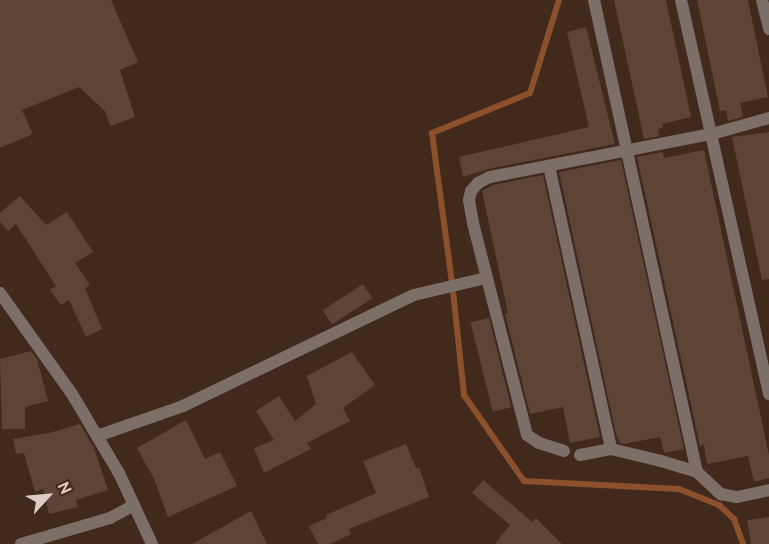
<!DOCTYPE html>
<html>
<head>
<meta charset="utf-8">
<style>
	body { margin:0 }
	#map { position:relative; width:769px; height:544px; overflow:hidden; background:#41291c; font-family:Cabin,sans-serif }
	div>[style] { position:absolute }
	.stream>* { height:6px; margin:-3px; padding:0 3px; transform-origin:3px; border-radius:3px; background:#8c502c }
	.building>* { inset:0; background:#5e4436; transform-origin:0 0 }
	.minor>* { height:12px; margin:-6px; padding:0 6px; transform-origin:6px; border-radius:6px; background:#7c6f68 }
	.tertiary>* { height:12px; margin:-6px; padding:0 6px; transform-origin:6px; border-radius:6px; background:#7c6f68 }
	span { translate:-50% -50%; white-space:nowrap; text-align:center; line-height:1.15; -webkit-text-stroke:5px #41291c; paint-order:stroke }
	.north { position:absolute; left:18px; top:466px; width:60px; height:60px; -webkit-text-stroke:4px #41291c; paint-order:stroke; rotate:64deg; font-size:16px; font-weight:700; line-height:24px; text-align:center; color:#ddcec5 }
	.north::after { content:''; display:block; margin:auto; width:21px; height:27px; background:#ddcec5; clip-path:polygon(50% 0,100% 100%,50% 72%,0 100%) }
</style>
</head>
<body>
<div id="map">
	<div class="stream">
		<i style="left:559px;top:0;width:97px;rotate:107.3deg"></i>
		<i style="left:530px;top:93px;width:106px;rotate:157.8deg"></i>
		<i style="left:432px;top:133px;width:150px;rotate:82.4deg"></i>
		<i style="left:452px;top:282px;width:114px;rotate:83.9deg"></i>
		<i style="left:464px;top:395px;width:105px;rotate:55.1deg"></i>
		<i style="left:524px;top:481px;width:155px;rotate:3deg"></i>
		<i style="left:679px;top:489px;width:43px;rotate:21.8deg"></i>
		<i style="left:719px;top:505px;width:21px;rotate:43deg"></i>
		<i style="left:734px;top:519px;width:27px;rotate:70deg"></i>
	</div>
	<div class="building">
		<i style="clip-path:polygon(0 0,111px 0,138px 62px,120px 70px,135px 117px,110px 126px,105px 111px,79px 87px,22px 110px,33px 134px,0 148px)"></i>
		<i style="clip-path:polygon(614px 0,666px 0,691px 117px,662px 124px,663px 128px,658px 129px,659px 136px,644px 139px)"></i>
		<i style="clip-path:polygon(697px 0,748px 0,768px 97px,740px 103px,743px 117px,728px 121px,726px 110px,720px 111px)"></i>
		<i style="clip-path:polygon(586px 27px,615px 144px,488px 169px,463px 177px,459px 157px,589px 127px,567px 32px)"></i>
		<i style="clip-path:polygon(769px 132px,769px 279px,762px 280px,732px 137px)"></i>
		<i style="clip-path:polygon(704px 150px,769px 455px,769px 478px,754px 482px,748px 456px,707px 464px,704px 445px,700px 446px,637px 157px,663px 152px,664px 158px)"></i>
		<i style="clip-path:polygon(621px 160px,684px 449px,664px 453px,660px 437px,624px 444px,620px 443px,616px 434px,559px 172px)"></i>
		<i style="clip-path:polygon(543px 175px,600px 437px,570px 443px,563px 407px,530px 414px,505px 314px,508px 313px,482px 191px,493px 185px)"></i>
		<i style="clip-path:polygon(20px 196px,46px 225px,67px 212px,93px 252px,75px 263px,90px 285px,85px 288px,102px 329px,86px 337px,69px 300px,61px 305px,50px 290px,56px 286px,16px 224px,8px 231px,0 222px,0 213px)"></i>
		<i style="left:363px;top:284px;width:17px;height:48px;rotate:57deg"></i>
		<i style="left:489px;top:318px;width:92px;height:19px;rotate:76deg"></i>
		<i style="clip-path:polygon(31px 351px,37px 359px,48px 401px,25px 407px,25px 429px,2px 429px,0 359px)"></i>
		<i style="clip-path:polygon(352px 352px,375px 385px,343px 408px,350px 421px,307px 443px,311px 449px,264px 473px,254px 448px,274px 440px,256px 411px,279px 396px,295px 421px,316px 404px,307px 376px)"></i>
		<i style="clip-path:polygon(186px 420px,205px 459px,220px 452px,237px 486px,168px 517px,154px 479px,137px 448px)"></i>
		<i style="clip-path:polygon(80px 424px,94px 448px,108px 490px,76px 500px,78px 507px,49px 514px,43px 489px,35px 492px,24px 453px,16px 454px,13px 439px,49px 433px)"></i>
		<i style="clip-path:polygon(406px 444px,416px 468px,419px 467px,429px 497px,349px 529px,351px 534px,330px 544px,318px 544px,309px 526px,327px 518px,326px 515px,376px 493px,363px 461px)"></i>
		<i style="clip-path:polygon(483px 480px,532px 522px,536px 518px,562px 544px,495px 544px,510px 525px,472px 493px)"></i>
		<i style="clip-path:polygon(251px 511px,267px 544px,192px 544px)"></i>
		<i style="clip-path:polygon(769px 517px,769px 544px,751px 544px,747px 520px)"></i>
	</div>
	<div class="minor">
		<i style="left:594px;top:0;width:483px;rotate:77.7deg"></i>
		<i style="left:681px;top:0;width:404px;rotate:77.4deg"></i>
		<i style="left:762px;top:0;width:30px;rotate:76deg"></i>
		<i style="left:549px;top:166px;width:290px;rotate:77.6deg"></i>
		<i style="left:97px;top:436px;width:91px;rotate:-19.2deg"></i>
		<i style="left:183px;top:406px;width:256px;rotate:-25.7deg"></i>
		<i style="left:414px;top:295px;width:74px;rotate:-13.3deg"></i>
		<i style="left:564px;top:451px;width:26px;rotate:-162deg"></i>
		<i style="left:539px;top:443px;width:14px;rotate:-146deg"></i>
		<i style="left:527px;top:435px;width:219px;rotate:-104.3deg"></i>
		<i style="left:473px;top:223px;width:23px;rotate:-100deg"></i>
		<i style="left:469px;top:200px;width:9px;rotate:-77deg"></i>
		<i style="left:471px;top:191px;width:11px;rotate:-49deg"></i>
		<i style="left:478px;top:183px;width:13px;rotate:-27deg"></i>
		<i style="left:490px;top:177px;width:226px;rotate:-11deg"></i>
		<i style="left:712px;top:134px;width:59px;rotate:-15.7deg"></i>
		<i style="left:580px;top:455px;width:32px;rotate:-11deg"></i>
		<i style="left:611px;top:449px;width:51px;rotate:13.5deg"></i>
		<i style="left:661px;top:461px;width:38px;rotate:17deg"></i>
		<i style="left:697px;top:472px;width:33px;rotate:43deg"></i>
		<i style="left:721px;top:494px;width:16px;rotate:11deg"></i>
		<i style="left:737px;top:497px;width:33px;rotate:-12deg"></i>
		<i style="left:21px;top:544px;width:93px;rotate:-16.3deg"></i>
		<i style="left:110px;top:518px;width:27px;rotate:-28deg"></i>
	</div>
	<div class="tertiary">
		<i style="left:0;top:293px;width:124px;rotate:54.5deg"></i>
		<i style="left:72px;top:394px;width:92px;rotate:59.3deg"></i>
		<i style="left:119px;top:473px;width:78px;rotate:65.1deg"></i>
	</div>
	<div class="north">N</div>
</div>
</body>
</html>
